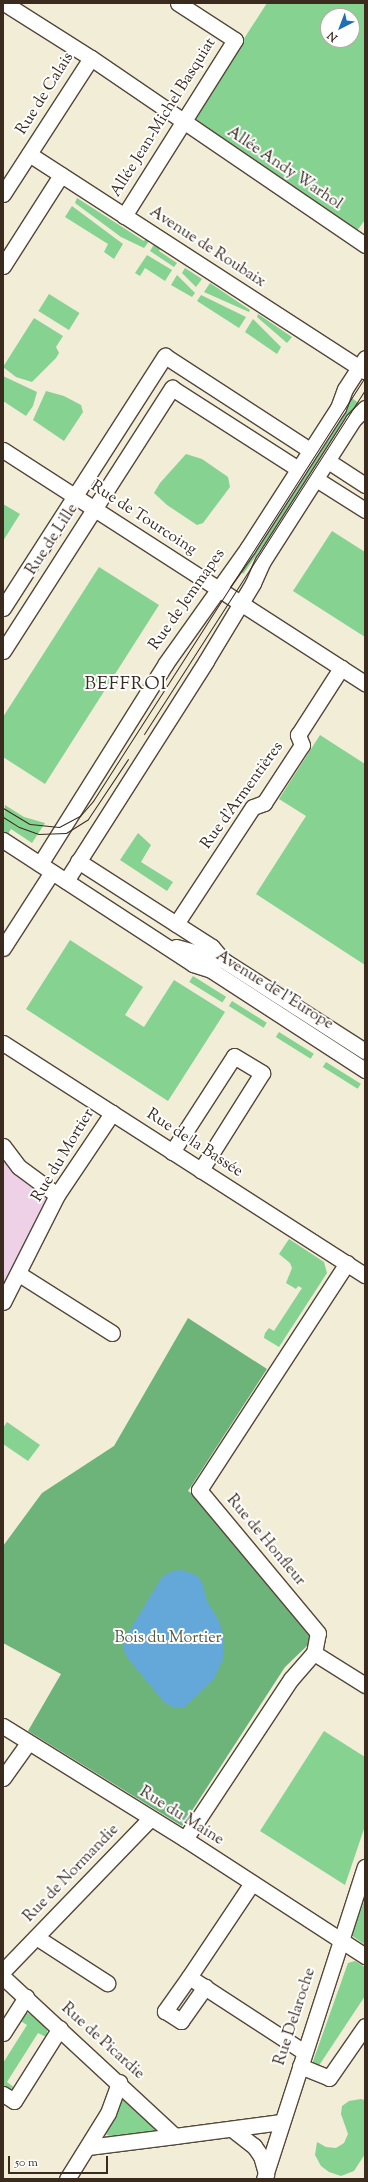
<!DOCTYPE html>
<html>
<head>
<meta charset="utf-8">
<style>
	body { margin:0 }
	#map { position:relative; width:368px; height:2182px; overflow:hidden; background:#f1edd7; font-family:"Sorts Mill Goudy",serif }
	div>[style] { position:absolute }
	.built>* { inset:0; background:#eed0e7 }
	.green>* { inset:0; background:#86d290; transform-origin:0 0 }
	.forest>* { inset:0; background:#6cb47a }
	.water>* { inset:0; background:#64a8d9 }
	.roads { filter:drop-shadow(1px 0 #56473a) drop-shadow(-1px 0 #56473a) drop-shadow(0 1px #56473a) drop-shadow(0 -1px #56473a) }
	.minor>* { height:15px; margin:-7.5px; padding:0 7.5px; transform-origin:7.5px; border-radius:7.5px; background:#fff }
	.tram>* { height:1px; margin:-0.5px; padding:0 0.5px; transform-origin:0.5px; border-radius:0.5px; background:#3b2a1e }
	span { translate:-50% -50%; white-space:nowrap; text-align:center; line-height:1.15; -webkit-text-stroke:4px #fff; paint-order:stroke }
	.street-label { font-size:16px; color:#3b2a1e }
	.park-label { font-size:16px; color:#525c40 }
	.quarter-label { font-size:18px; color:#3b2a1e; letter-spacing:1px }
	.frame { position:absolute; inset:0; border:4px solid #3b2a1e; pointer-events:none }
	.north { position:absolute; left:320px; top:8px; width:40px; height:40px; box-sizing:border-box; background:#fff; border:1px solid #b1aaa5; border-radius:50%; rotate:222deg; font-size:11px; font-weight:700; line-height:16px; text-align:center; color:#3b2a1e }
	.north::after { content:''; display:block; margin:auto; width:14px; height:18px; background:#1f6fb2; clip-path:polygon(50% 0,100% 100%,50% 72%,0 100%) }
	.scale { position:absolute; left:8px; top:2156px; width:100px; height:18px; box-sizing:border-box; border:2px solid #3b2a1e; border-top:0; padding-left:5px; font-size:12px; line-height:14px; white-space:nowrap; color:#3b2a1e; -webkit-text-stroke:3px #fff; paint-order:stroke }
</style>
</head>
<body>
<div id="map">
	<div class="built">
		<i style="clip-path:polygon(3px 1158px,43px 1191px,48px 1205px,3px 1288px)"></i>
	</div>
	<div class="green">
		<i style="clip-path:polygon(evenodd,267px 3px,365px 3px,365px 220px,356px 232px,191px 121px,267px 3px,328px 16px,352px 16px,352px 40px,328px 40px,328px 16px)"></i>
		<i style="clip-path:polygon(77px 198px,144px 241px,146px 238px,150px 240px,144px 248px,121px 237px,75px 203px)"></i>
		<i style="clip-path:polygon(72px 206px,123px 244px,114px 259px,104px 252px,108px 244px,65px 217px)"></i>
		<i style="clip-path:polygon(155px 243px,161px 247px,159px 251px,177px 263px,174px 267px,150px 251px)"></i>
		<i style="clip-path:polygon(147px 255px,172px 270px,165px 281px,145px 268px,140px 276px,135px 273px)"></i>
		<i style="clip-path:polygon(185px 268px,202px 279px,196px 287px,182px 273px)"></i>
		<i style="clip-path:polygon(177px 275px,195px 293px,192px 297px,171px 285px)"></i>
		<i style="clip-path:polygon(210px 283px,250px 310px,249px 312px,204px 292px)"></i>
		<i style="left:49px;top:294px;width:36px;height:20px;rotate:32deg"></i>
		<i style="clip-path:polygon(201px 295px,246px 317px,239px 328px,197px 301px)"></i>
		<i style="clip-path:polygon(258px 314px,292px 337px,287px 343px,257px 317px)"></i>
		<i style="clip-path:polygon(34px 318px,63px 336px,56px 347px,59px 353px,56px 358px,32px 382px,16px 377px,3px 367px)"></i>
		<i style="clip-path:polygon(253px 319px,281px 347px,277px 354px,245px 332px)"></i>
		<i style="clip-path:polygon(3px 376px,37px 392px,33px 406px,26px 416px,3px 401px)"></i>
		<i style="clip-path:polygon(46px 391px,64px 396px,81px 405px,83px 412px,64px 441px,33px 420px)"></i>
		<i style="left:346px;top:394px;width:19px;height:206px;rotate:35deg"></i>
		<i style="clip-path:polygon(186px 454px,202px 459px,228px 477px,230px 487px,203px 523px,197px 525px,167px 505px,154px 493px,160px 483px)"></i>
		<i style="clip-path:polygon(3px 504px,20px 514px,3px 541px)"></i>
		<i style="clip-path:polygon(332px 531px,365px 552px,365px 637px,293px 591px)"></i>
		<i style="clip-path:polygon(99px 567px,159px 605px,45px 784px,3px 757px,3px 717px)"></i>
		<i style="clip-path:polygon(320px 735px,365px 764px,365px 965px,256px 894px,306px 816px,279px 799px)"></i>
		<i style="clip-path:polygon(5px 805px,24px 817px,45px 823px,32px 843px,11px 829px,8px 834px,3px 831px)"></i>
		<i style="clip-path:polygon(138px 833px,151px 845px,141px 862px,173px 882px,167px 891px,120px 860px)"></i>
		<i style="clip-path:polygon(70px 940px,143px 987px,125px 1015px,144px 1027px,174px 980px,225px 1012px,168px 1101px,26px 1009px)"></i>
		<i style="left:193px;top:976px;width:39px;height:7px;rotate:32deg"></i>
		<i style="left:232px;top:1001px;width:41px;height:6px;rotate:32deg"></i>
		<i style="left:279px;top:1032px;width:41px;height:6px;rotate:32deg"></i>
		<i style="left:326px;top:1062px;width:41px;height:6px;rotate:32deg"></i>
		<i style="clip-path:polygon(289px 1239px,324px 1262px,327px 1273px,279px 1347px,264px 1338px,265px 1333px,269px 1328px,274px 1331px,302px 1288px,298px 1286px,296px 1289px,286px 1283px,292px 1268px,290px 1263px,279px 1254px)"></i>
		<i style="clip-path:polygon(7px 1422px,40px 1445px,28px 1461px,3px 1444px,3px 1428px)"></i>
		<i style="clip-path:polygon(324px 1731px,365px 1757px,365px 1826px,345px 1885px,260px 1831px)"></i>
		<i style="clip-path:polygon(365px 1899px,365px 1943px,364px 1944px,351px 1935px)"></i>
		<i style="clip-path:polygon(355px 1961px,365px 1967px,365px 1996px,318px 2067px,312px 2064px,348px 1963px)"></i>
		<i style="clip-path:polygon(25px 2012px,36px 2017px,48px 2028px,46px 2037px,38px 2033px,7px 2082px,15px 2088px,7px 2091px,3px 2089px,3px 2063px,27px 2025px,19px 2020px)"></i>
		<i style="clip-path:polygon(121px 2098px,156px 2127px,157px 2131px,112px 2138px,106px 2134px)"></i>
		<i style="clip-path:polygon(361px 2099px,365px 2100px,365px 2154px,354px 2171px,341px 2176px,329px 2172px,321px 2166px,315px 2155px,317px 2142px,326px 2147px,336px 2148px,344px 2143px,348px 2134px,341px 2114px,342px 2106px,349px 2101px)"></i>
	</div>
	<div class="forest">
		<i style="clip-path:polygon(188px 1318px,267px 1369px,188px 1491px,197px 1497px,310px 1635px,310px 1643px,285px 1667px,182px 1826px,28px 1731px,61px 1674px,3px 1643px,3px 1546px,42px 1493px,114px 1446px)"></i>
	</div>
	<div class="water">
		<i style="clip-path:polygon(182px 1570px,196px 1575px,202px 1582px,207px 1601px,219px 1621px,224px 1639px,223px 1659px,214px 1679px,184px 1708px,174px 1708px,164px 1702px,129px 1660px,123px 1649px,125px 1638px,162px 1577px,172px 1571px)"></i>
	</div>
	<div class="roads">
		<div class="minor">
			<i style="left:91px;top:58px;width:332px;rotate:34.3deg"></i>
			<i style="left:29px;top:154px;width:400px;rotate:32.9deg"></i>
			<i style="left:3px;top:194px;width:162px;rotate:-57.1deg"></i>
			<i style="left:91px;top:58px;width:103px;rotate:-147.7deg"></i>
			<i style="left:124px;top:216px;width:208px;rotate:-57.8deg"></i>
			<i style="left:235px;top:40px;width:68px;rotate:-147deg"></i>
			<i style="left:3px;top:266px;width:108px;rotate:-57.5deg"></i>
			<i style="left:3px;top:450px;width:431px;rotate:32.8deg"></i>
			<i style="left:328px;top:461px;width:44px;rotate:33deg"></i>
			<i style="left:316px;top:479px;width:58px;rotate:32.3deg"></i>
			<i style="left:3px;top:608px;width:300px;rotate:-57.3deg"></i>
			<i style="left:165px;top:356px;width:173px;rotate:33deg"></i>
			<i style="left:3px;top:651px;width:313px;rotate:-57.3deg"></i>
			<i style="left:172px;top:388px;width:150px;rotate:32.7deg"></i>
			<i style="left:3px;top:840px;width:227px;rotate:33.1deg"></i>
			<i style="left:193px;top:964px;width:19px;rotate:18deg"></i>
			<i style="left:211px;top:970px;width:184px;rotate:33deg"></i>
			<i style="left:78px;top:861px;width:159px;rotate:32.7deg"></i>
			<i style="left:212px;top:947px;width:17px;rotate:50deg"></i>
			<i style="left:40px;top:864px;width:237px;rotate:-57.9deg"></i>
			<i style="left:166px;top:663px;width:140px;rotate:-54.6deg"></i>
			<i style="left:247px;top:549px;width:168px;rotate:-57.2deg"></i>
			<i style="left:338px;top:408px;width:20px;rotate:-70deg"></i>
			<i style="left:345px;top:389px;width:37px;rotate:-57deg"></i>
			<i style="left:66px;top:881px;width:261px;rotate:-57.5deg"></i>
			<i style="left:206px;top:661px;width:91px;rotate:-58.9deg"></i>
			<i style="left:253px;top:583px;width:24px;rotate:-66deg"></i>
			<i style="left:263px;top:561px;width:167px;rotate:-57.4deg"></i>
			<i style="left:353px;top:420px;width:17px;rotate:-45deg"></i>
			<i style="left:176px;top:924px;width:140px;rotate:-56.7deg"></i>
			<i style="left:253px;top:807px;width:12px;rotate:-20deg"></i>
			<i style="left:264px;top:803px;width:69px;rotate:-56.8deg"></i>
			<i style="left:302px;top:745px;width:11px;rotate:-112deg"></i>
			<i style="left:298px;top:735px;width:80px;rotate:-57.3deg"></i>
			<i style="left:176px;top:947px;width:49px;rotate:15.5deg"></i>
			<i style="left:223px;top:960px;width:169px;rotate:32.7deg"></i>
			<i style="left:3px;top:948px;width:90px;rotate:-57.2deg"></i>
			<i style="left:3px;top:1043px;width:430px;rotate:32.7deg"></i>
			<i style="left:3px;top:1146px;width:26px;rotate:53deg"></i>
			<i style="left:19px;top:1167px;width:47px;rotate:36.4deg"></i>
			<i style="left:172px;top:1152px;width:114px;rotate:-57.1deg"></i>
			<i style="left:234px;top:1056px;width:33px;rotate:31deg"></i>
			<i style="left:262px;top:1073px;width:115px;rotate:122.2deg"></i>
			<i style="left:19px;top:1274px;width:110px;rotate:32.4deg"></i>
			<i style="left:3px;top:1302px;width:120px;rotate:-63.2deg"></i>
			<i style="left:57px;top:1195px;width:99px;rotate:-56.1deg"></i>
			<i style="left:314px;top:1653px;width:60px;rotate:32.1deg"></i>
			<i style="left:3px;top:1726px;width:214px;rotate:31.8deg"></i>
			<i style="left:185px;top:1839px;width:215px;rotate:33deg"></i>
			<i style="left:3px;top:1778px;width:43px;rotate:-54.5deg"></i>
			<i style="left:185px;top:1839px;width:192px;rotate:-56.5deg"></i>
			<i style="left:291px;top:1679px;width:35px;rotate:-49deg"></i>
			<i style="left:314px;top:1653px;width:20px;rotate:-79deg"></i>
			<i style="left:318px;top:1633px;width:186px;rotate:-129.8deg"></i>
			<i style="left:199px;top:1490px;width:271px;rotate:-56.9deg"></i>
			<i style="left:252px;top:1883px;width:113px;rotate:123.8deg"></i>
			<i style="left:189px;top:1977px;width:137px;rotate:33.1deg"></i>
			<i style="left:36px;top:1937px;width:85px;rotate:32.9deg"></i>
			<i style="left:3px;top:1971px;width:211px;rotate:-46deg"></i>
			<i style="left:3px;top:1977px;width:234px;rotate:42.8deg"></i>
			<i style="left:175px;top:2136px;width:107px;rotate:-7.5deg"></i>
			<i style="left:189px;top:1977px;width:42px;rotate:125.2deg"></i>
			<i style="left:165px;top:2011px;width:19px;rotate:32deg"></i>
			<i style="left:181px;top:2021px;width:42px;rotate:-54.8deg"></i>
			<i style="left:3px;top:2033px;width:43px;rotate:-57.4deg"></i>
			<i style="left:300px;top:2066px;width:31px;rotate:22deg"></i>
			<i style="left:329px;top:2078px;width:63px;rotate:-55.3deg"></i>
			<i style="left:3px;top:2094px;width:13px;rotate:32deg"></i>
			<i style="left:14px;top:2101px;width:86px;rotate:-57.8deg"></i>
			<i style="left:232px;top:2129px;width:28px;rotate:38deg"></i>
			<i style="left:254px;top:2146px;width:12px;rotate:55deg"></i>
			<i style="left:261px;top:2156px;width:19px;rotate:74deg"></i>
			<i style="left:88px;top:2147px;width:88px;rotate:-7.2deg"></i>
			<i style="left:67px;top:2179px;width:78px;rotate:-58.2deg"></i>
			<i style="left:108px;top:2113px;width:33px;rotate:-70deg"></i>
			<i style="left:264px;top:2179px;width:328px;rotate:-72.1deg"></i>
		</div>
	</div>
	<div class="tram">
		<i style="left:144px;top:734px;width:409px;rotate:-57.3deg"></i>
		<i style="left:3px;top:808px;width:31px;rotate:31deg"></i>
		<i style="left:30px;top:824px;width:29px;rotate:6deg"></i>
		<i style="left:59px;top:827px;width:24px;rotate:-28deg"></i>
		<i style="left:80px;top:816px;width:20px;rotate:-49deg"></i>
		<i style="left:93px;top:801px;width:504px;rotate:-57.32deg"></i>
		<i style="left:3px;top:817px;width:19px;rotate:32deg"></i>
		<i style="left:19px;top:827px;width:20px;rotate:20deg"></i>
		<i style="left:38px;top:834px;width:28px;rotate:-2deg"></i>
		<i style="left:66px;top:833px;width:26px;rotate:-32deg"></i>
		<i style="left:88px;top:819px;width:72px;rotate:-56.3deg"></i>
	</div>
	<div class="street-label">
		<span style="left:46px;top:94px;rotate:-58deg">Rue de Calais</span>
		<span style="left:164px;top:118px;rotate:-58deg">Allée Jean-Michel Basquiat</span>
		<span style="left:284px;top:169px;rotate:34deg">Allée Andy Warhol</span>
		<span style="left:207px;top:248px;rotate:33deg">Avenue de Roubaix</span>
		<span style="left:143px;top:519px;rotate:33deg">Rue de Tourcoing</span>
		<span style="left:53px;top:540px;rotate:-57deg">Rue de Lille</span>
		<span style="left:188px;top:600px;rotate:-55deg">Rue de Jemmapes</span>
		<span style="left:243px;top:796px;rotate:-54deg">Rue d'Armentières</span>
		<span style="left:274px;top:991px;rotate:32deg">Avenue de l'Europe</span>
		<span style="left:194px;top:1144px;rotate:33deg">Rue de la Bassée</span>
		<span style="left:64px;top:1156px;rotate:-59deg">Rue du Mortier</span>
		<span style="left:265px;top:1541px;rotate:50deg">Rue de Honfleur</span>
		<span style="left:181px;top:1817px;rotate:32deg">Rue du Maine</span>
		<span style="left:72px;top:1874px;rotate:-46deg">Rue de Normandie</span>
		<span style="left:296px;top:2017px;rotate:-72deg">Rue Delaroche</span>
		<span style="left:102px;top:2042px;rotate:42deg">Rue de Picardie</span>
	</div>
	<div class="park-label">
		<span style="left:168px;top:1639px">Bois du Mortier</span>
	</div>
	<div class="quarter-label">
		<span style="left:126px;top:685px">BEFFROI</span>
	</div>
	<div class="frame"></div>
	<div class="north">N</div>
	<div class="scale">50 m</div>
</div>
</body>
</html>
